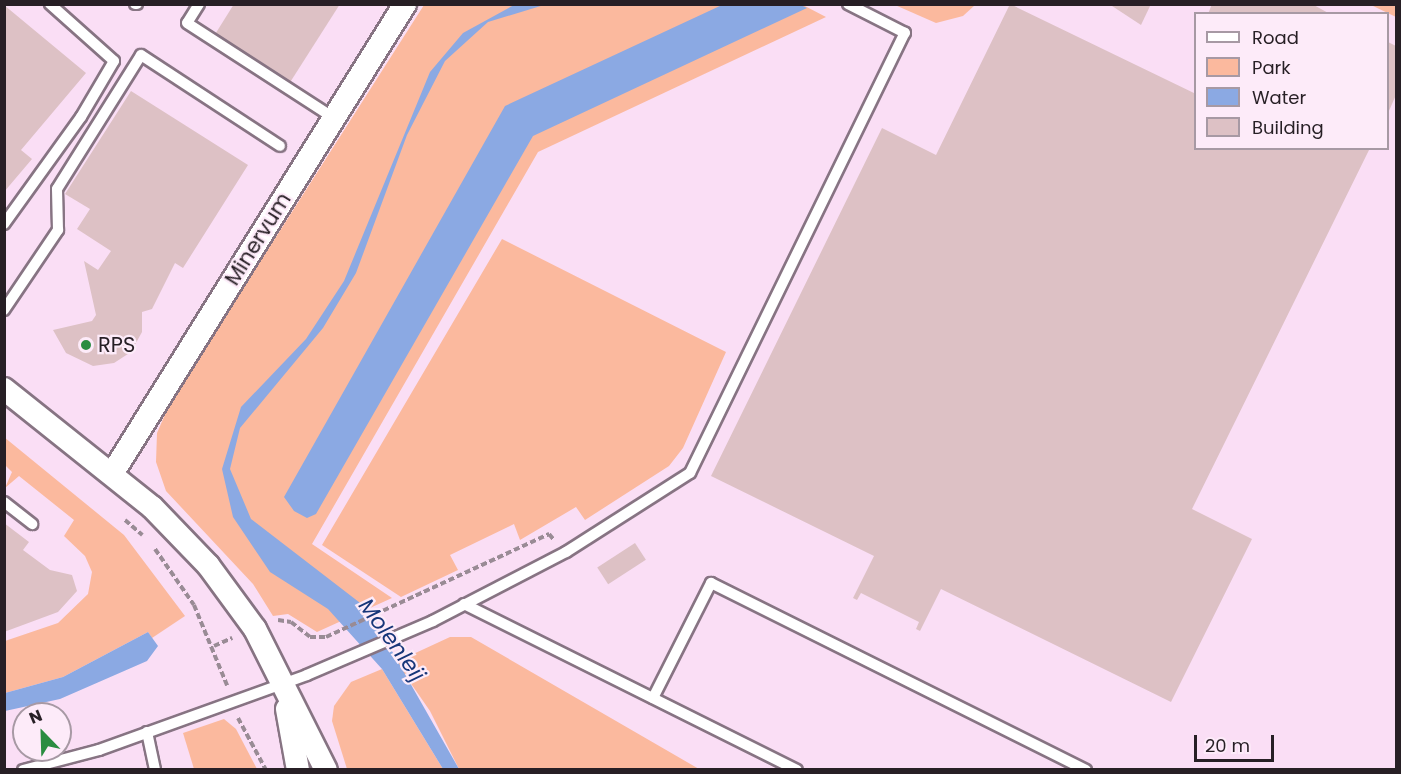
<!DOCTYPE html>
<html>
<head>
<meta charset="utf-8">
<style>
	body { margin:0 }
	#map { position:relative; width:1401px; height:774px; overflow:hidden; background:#fdebf9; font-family:Poppins,sans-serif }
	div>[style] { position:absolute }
	.built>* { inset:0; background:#fadef5 }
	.green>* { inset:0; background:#fbb99e }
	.water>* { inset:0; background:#8ba9e3 }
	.building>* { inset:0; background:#ddc1c5; transform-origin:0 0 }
	.path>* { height:4px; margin-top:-2px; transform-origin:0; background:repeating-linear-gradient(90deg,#998b95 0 6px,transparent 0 9px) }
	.roads { filter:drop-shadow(2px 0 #877483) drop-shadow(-2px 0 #877483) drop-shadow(0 2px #877483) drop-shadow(0 -2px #877483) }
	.lane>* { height:10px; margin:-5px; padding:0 5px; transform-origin:5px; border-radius:5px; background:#fff }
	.street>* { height:22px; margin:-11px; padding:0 11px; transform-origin:11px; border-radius:11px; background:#fff }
	.dots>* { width:16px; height:16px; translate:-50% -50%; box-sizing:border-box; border:3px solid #fdebf9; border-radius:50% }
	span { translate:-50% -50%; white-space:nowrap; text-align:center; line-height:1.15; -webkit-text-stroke:4.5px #fdebf9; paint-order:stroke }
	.street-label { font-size:21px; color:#271f25 }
	.poi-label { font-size:21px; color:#271f25 }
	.left { translate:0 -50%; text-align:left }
	.water-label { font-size:22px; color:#173679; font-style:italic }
	.frame { position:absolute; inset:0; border:6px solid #271f25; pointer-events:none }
	.legend { position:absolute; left:1194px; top:12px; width:195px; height:138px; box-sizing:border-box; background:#fdebf9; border:2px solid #a799a4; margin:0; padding:8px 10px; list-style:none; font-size:18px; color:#271f25 }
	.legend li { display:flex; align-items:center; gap:12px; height:30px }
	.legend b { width:30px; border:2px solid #a799a4 }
	.north { position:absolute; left:12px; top:702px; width:60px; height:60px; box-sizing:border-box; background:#fdebf9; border:2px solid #a799a4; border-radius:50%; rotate:337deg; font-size:16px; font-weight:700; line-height:24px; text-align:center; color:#271f25 }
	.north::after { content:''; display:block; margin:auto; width:21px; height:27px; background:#2a8d41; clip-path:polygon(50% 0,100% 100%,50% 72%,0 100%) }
	.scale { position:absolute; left:1194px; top:735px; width:80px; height:27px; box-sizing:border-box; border:3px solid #271f25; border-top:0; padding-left:8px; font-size:18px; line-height:21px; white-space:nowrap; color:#271f25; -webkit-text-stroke:4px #fdebf9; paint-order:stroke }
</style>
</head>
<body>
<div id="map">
	<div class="built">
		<i style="clip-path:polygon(evenodd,1376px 4px,1396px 15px,1396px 769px,5px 770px,5px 5px,1376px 4px,1196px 14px,1388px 14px,1388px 148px,1196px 148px,1196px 14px,1376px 4px,24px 714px,60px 714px,60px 750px,24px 750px,24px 714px)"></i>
	</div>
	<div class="green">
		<i style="clip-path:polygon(801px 4px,826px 17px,538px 152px,312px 544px,392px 598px,317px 632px,288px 614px,273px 616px,253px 584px,166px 491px,156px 462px,157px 433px,170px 403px,424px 5px)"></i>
		<i style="clip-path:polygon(895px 5px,975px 5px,963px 16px,936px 23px)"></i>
		<i style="clip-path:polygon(1371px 5px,1396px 5px,1396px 17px)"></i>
		<i style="clip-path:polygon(502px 239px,726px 352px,683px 448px,669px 466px,585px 520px,576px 507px,520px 540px,514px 524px,450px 555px,458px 570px,401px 597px,322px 545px)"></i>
		<i style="clip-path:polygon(4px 437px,124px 535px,185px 616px,152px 638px,148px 632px,63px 677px,5px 693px,5px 641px,58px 623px,88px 594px,92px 572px,85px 556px,64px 536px,74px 520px,19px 476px,5px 488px,12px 472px,5px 465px)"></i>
		<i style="clip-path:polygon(450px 637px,471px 637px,699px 769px,459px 769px,430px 711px,396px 662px)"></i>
		<i style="clip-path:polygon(382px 669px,443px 769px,347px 769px,332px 721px,334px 706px,351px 682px)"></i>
		<i style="clip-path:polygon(224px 719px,236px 729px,257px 769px,194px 769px,183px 733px)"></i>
	</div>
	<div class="water">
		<i style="clip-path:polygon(514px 5px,544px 5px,488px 22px,445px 61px,407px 135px,356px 273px,323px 328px,240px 428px,230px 469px,251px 519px,368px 609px,459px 769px,443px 769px,382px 669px,328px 609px,270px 572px,233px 517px,222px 469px,241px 407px,306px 339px,344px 281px,430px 72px,463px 33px)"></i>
		<i style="clip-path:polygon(801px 5px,807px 8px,533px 136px,316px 514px,307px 518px,294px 511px,284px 497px,505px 106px,722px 5px)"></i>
		<i style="clip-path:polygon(148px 632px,158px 646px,147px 661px,60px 699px,5px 711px,5px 693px,63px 677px)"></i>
	</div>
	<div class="building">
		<i style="clip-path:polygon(234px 4px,340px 4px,289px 84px,214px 36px)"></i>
		<i style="clip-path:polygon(1010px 4px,1196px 94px,1196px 148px,1370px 148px,1192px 509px,1252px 539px,1171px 702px,941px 589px,920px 631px,916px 629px,919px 622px,861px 593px,857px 600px,853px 598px,874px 556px,711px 476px,882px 128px,936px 155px)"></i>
		<i style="clip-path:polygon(1109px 4px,1151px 4px,1141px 25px)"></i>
		<i style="clip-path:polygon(1212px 4px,1312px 4px,1330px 14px,1208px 14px)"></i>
		<i style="clip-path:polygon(4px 5px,86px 73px,21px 150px,32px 159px,4px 192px)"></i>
		<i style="clip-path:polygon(1388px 42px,1396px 46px,1396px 95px,1388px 113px)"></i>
		<i style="clip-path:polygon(131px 91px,248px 165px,183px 268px,175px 263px,152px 309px,142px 312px,142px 332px,131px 352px,114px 363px,93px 366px,66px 353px,53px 330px,92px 321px,96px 315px,84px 261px,98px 270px,111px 251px,77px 229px,90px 209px,65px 194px)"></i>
		<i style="clip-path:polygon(4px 523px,29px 542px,23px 550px,50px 570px,72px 575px,77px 591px,58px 612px,4px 632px)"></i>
		<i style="left:635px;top:543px;width:20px;height:45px;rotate:57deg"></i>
	</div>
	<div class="path">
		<i style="left:125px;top:520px;width:23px;rotate:41deg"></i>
		<i style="left:155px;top:549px;width:68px;rotate:55.1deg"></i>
		<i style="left:194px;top:605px;width:87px;rotate:67.6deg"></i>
		<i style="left:278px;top:620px;width:13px;rotate:9deg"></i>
		<i style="left:291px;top:622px;width:24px;rotate:38deg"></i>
		<i style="left:310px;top:637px;width:16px"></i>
		<i style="left:326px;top:637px;width:246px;rotate:-24.8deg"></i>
		<i style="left:549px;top:534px;width:8px;rotate:50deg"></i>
		<i style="left:214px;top:646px;width:20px;rotate:-24deg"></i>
		<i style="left:238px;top:718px;width:59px;rotate:61.7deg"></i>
	</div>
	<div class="roads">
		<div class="lane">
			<i style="left:135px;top:4px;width:2px"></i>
			<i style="left:199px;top:4px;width:22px;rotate:122deg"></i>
			<i style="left:187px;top:23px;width:175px;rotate:32.9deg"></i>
			<i style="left:4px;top:224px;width:132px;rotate:-54.3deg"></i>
			<i style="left:81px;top:117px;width:65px;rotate:-59.5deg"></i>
			<i style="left:114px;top:61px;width:86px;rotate:-138.3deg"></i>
			<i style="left:4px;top:310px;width:97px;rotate:-56deg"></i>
			<i style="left:58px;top:230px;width:41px;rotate:-91.4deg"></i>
			<i style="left:57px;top:189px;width:158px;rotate:-57.9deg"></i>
			<i style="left:141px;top:55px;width:166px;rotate:33.2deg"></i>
			<i style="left:4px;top:502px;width:36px;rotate:38deg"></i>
			<i style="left:464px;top:604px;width:372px;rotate:26.5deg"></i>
			<i style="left:653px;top:698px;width:129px;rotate:-63.2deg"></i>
			<i style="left:711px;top:583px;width:419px;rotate:26.5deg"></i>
			<i style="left:147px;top:732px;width:39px;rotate:78deg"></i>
			<i style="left:23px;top:770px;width:79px;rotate:-14.7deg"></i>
			<i style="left:99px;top:750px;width:221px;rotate:-19.8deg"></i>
			<i style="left:307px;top:675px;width:137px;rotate:-23.2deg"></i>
			<i style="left:433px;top:621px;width:150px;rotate:-27.4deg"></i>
			<i style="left:566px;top:552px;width:147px;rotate:-32.5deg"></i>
			<i style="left:690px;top:473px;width:490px;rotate:-64deg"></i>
			<i style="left:905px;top:33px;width:64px;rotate:-153deg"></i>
		</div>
		<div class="street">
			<i style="left:4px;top:389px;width:189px;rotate:38.6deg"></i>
			<i style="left:152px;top:507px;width:81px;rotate:46deg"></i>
			<i style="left:208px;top:565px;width:79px;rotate:53.7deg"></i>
			<i style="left:255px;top:629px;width:158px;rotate:63.3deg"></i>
			<i style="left:112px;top:474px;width:554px;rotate:-58.06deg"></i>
			<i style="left:287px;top:709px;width:62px;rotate:79.8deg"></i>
		</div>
	</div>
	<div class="dots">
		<i style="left:86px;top:345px;background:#2a8d41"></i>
	</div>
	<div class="street-label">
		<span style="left:258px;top:239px;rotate:-58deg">Minervum</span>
	</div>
	<div class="poi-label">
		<span class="left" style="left:98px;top:345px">RPS</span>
	</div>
	<div class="water-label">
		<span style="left:392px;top:640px;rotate:54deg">Molenleij</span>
	</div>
	<div class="frame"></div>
	<ul class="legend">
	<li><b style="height:8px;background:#fff"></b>Road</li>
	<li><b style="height:16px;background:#fbb99e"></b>Park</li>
	<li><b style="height:16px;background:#8ba9e3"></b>Water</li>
	<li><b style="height:16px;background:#ddc1c5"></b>Building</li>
	</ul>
	<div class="north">N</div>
	<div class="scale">20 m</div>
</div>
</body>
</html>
